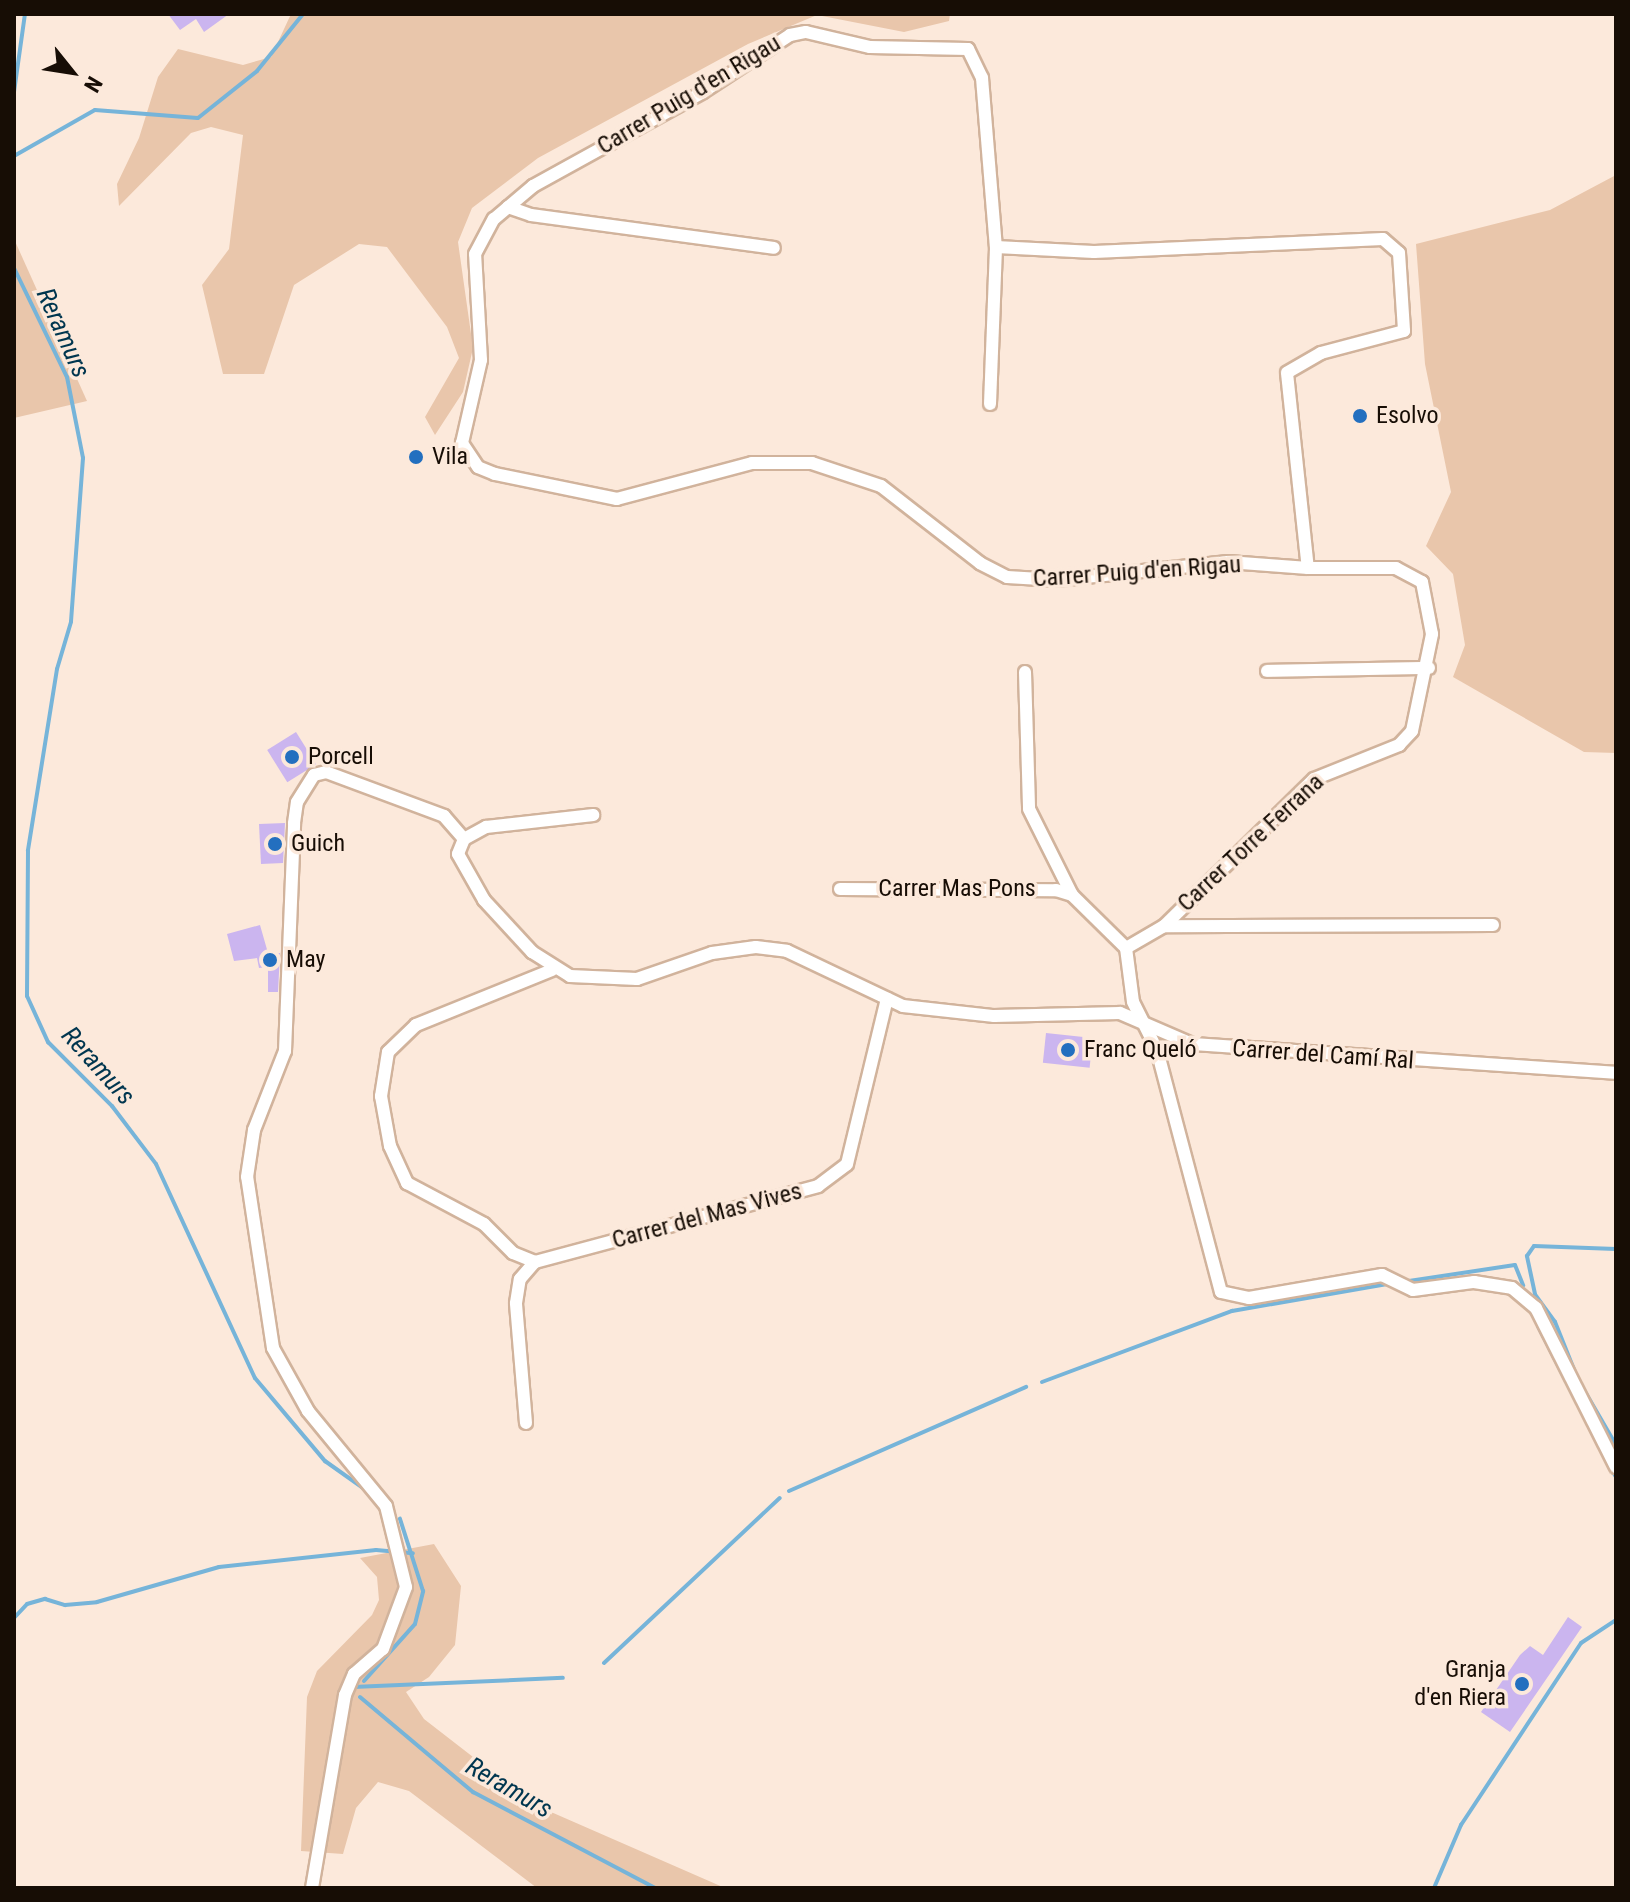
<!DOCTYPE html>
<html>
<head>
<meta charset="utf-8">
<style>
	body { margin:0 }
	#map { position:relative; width:1630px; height:1902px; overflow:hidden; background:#fce9db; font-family:"Roboto Condensed",sans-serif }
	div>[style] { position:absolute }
	.green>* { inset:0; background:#e9c6ab }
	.stream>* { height:4px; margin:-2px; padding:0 2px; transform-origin:2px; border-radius:2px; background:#76b4d9 }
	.building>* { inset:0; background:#cbb5ef; transform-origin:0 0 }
	.roads { filter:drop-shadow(2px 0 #d1b39c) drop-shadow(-2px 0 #d1b39c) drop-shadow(0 2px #d1b39c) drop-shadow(0 -2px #d1b39c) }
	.street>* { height:12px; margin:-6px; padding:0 6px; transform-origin:6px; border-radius:6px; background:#fff }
	.dots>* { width:22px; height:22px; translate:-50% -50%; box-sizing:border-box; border:4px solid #fce9db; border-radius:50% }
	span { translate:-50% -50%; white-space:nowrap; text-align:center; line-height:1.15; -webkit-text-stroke:7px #fce9db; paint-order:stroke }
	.street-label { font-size:24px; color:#170d05 }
	.poi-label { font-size:24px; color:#170d05 }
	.left { translate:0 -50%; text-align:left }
	.right { translate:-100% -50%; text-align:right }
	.water-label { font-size:26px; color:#00364f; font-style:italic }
	.frame { position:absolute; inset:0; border:16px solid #170d05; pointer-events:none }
	.north { position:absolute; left:32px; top:32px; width:80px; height:80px; -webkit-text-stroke:6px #fce9db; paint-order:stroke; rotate:120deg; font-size:22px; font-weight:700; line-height:32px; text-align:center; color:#170d05 }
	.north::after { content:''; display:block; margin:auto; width:28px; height:36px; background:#170d05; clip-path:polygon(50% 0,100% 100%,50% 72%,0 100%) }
</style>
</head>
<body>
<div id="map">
	<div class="green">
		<i style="clip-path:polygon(291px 14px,950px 14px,949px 21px,904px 32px,817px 15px,748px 44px,538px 158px,472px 208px,458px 242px,473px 348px,463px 392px,435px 435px,425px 417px,459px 358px,447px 327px,387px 247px,359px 244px,294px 285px,264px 374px,223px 374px,202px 285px,229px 249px,243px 135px,211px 127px,191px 133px,119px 206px,117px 184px,139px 138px,158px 77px,178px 49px,243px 65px,271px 57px)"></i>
		<i style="clip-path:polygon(1616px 175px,1616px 753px,1584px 752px,1453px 677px,1465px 645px,1453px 574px,1426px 546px,1451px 492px,1425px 364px,1416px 244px,1550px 210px)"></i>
		<i style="clip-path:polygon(14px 239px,87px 401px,14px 418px)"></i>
		<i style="clip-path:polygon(434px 1544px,461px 1586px,455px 1645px,429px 1677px,406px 1692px,424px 1719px,535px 1805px,725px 1888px,537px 1888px,409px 1791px,378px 1782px,356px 1808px,343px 1854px,301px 1851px,307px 1697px,317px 1671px,372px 1615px,379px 1600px,377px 1577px,360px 1558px)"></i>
	</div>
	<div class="stream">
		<i style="left:14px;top:92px;width:79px;rotate:-82deg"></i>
		<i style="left:14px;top:156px;width:93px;rotate:-29.6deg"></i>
		<i style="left:95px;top:110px;width:103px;rotate:4.4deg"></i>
		<i style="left:198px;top:118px;width:75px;rotate:-38.5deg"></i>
		<i style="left:257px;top:71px;width:73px;rotate:-51.1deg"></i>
		<i style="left:14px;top:268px;width:121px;rotate:64.1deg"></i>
		<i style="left:67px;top:377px;width:83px;rotate:78.8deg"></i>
		<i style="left:83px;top:458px;width:164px;rotate:94.2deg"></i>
		<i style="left:71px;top:622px;width:49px;rotate:106.6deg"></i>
		<i style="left:57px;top:669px;width:184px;rotate:99.1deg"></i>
		<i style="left:28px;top:851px;width:145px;rotate:90.4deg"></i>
		<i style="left:27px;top:996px;width:51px;rotate:65.5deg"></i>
		<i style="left:48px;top:1042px;width:91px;rotate:45deg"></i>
		<i style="left:112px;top:1106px;width:73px;rotate:52.8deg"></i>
		<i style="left:156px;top:1164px;width:236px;rotate:65.2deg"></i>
		<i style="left:255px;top:1378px;width:109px;rotate:49.9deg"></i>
		<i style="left:325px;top:1461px;width:55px;rotate:35.4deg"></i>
		<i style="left:1409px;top:1281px;width:107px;rotate:-8.6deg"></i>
		<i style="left:1515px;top:1265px;width:22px;rotate:68deg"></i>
		<i style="left:1538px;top:1326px;width:135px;rotate:63.1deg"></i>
		<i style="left:1575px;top:1372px;width:54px;rotate:-111.8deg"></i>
		<i style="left:1555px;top:1322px;width:34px;rotate:-126deg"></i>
		<i style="left:1535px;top:1294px;width:39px;rotate:-102deg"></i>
		<i style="left:1527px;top:1256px;width:12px;rotate:-55deg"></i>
		<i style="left:1534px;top:1246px;width:82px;rotate:2.1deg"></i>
		<i style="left:1042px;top:1382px;width:203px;rotate:-20.5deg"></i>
		<i style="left:1232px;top:1311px;width:156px;rotate:-9.9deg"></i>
		<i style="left:1580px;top:1383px;width:72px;rotate:59.9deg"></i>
		<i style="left:1611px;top:1468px;width:10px;rotate:61deg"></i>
		<i style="left:789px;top:1491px;width:259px;rotate:-23.7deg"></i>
		<i style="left:14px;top:1618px;width:19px;rotate:-47deg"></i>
		<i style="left:27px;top:1604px;width:19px;rotate:-16deg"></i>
		<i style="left:45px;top:1599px;width:21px;rotate:17deg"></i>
		<i style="left:65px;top:1605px;width:32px;rotate:-5deg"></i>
		<i style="left:97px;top:1602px;width:127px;rotate:-16deg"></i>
		<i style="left:219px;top:1567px;width:158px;rotate:-6.2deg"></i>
		<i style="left:376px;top:1550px;width:37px;rotate:5deg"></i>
		<i style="left:604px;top:1663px;width:241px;rotate:-43.2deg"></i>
		<i style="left:364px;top:1681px;width:76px;rotate:-48.2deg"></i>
		<i style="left:415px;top:1624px;width:34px;rotate:-76deg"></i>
		<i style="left:423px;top:1591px;width:76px;rotate:-107.7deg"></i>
		<i style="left:353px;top:1687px;width:210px;rotate:-2.5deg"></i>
		<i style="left:360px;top:1697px;width:148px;rotate:40.1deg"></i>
		<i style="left:473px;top:1792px;width:206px;rotate:27.8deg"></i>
		<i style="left:1434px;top:1888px;width:69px;rotate:-66.8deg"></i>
		<i style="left:1461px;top:1825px;width:218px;rotate:-56.6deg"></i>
		<i style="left:1581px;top:1643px;width:42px;rotate:-33.3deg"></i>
	</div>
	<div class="building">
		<i style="clip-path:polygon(168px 14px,229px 14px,204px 32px,196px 19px,180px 30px)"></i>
		<i style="left:296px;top:732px;width:38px;height:34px;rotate:58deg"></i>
		<i style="clip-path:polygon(285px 823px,283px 863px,261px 864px,259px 824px)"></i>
		<i style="clip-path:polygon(260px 925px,268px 953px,280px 953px,278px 992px,268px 992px,268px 967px,259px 968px,257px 958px,234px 961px,227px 934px)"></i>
		<i style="left:1046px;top:1033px;width:47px;height:30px;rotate:6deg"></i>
		<i style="clip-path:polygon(1568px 1617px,1582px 1627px,1510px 1732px,1481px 1712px,1520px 1655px,1530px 1646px,1543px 1655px)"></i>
	</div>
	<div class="roads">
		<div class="street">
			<i style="left:508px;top:207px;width:24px;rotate:19deg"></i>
			<i style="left:531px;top:215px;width:245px;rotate:7.7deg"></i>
			<i style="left:990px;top:404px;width:157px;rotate:-87.8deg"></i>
			<i style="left:1267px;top:671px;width:162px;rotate:-1.1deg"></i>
			<i style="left:1025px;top:672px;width:137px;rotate:88.3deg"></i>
			<i style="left:1029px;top:809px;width:96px;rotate:63.4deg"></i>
			<i style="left:464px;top:839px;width:25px;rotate:-29deg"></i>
			<i style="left:486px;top:827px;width:108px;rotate:-6.4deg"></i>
			<i style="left:840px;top:889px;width:216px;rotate:0.3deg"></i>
			<i style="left:1056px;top:890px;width:17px;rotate:17deg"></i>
			<i style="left:1072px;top:895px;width:76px;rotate:44.5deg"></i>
			<i style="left:1493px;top:925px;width:329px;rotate:179.8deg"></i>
			<i style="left:1164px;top:926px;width:44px;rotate:149.9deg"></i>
			<i style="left:1126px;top:948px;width:54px;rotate:82.6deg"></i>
			<i style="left:1133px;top:1002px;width:54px;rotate:63.4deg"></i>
			<i style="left:1157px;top:1050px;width:250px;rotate:75.2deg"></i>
			<i style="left:1221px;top:1292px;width:29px;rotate:12deg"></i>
			<i style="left:1249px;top:1298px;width:135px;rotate:-9.8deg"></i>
			<i style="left:1382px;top:1275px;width:34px;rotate:26deg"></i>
			<i style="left:1413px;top:1290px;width:62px;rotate:-7.5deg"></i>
			<i style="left:1474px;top:1282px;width:38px;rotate:9deg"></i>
			<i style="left:1512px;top:1288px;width:31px;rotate:40deg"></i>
			<i style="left:1536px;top:1308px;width:178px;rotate:63.3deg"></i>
			<i style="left:1164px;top:926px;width:210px;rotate:-44.4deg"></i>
			<i style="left:1314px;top:779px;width:92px;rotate:-21.8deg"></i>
			<i style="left:1399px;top:745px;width:19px;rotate:-47deg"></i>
			<i style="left:1412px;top:731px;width:99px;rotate:-78.3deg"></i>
			<i style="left:1432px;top:634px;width:53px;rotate:-100.9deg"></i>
			<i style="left:1422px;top:582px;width:30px;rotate:-152deg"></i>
			<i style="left:1396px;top:568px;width:88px;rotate:180deg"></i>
			<i style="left:1308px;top:568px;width:80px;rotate:-175.7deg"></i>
			<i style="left:1228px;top:562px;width:172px;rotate:174deg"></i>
			<i style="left:1057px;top:580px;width:50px;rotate:-176.6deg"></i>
			<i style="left:1007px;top:577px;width:30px;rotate:-153deg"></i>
			<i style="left:980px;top:563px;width:125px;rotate:-142.1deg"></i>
			<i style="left:881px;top:486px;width:73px;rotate:-161.6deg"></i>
			<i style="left:812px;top:463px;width:60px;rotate:180deg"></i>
			<i style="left:752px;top:463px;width:140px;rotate:165.1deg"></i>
			<i style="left:617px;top:499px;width:125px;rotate:-168.4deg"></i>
			<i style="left:495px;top:474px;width:18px;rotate:-158deg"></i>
			<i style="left:478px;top:467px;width:29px;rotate:-124deg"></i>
			<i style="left:462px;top:443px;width:85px;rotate:-77.1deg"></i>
			<i style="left:481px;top:360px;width:106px;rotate:-93.2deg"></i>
			<i style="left:475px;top:254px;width:40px;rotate:-62deg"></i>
			<i style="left:494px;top:219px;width:51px;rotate:-40.2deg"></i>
			<i style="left:533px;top:186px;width:194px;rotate:-28.9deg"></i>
			<i style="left:703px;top:92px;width:104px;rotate:-33.2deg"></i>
			<i style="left:790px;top:35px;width:16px;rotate:-11deg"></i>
			<i style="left:806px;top:32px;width:66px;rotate:13.2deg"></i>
			<i style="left:870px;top:47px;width:98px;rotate:1.2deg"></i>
			<i style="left:968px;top:49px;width:32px;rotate:64deg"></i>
			<i style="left:982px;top:78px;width:170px;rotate:85.3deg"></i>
			<i style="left:996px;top:247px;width:98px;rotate:2.9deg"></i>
			<i style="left:1094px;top:252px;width:289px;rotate:-2.6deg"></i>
			<i style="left:1383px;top:239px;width:21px;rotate:41deg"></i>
			<i style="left:1399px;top:253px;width:78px;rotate:86.3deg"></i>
			<i style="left:1404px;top:331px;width:86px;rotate:165.2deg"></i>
			<i style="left:1321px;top:353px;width:39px;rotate:150deg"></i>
			<i style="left:1287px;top:373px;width:196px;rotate:83.9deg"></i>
			<i style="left:552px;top:970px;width:147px;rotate:158deg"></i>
			<i style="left:416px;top:1025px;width:39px;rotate:136deg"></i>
			<i style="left:388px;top:1052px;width:45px;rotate:99deg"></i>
			<i style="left:381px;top:1096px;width:51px;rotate:79.8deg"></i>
			<i style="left:390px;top:1146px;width:41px;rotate:65.3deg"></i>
			<i style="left:407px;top:1183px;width:87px;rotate:28deg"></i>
			<i style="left:484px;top:1224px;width:41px;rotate:45deg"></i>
			<i style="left:513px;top:1253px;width:24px;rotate:22deg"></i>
			<i style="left:535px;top:1262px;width:293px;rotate:-15deg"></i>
			<i style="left:818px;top:1186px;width:36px;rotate:-37deg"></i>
			<i style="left:847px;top:1164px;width:170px;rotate:-76.4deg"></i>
			<i style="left:526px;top:1423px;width:120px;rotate:-94.8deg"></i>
			<i style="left:516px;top:1303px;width:24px;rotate:-81deg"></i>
			<i style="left:520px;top:1279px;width:23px;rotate:-49deg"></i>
			<i style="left:312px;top:1888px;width:196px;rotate:-80.3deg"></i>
			<i style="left:345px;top:1695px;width:23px;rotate:-67deg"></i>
			<i style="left:354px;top:1674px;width:38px;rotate:-41deg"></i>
			<i style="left:383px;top:1649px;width:66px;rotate:-69.6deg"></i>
			<i style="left:406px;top:1587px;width:83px;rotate:-103.9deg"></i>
			<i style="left:386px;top:1506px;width:123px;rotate:-129.4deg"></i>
			<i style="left:308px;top:1411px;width:72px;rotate:-119.1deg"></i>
			<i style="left:273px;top:1348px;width:173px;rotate:-98.6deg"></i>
			<i style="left:247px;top:1177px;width:48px;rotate:-81.5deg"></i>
			<i style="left:254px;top:1130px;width:85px;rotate:-68.6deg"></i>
			<i style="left:285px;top:1051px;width:228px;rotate:-87.7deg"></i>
			<i style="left:294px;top:823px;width:21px;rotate:-82deg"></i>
			<i style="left:297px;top:802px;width:32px;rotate:-58deg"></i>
			<i style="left:314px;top:775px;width:12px;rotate:-14deg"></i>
			<i style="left:326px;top:772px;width:126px;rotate:20.4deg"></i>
			<i style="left:444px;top:816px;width:30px;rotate:49deg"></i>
			<i style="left:464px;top:839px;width:16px;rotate:112deg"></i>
			<i style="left:458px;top:854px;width:53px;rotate:60.5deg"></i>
			<i style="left:484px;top:900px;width:71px;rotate:47.3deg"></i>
			<i style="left:532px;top:952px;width:45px;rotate:32.3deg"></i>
			<i style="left:570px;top:976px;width:67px;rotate:2.6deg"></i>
			<i style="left:637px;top:979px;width:79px;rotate:-19.1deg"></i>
			<i style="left:712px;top:953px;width:44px;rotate:-7.8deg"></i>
			<i style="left:756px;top:947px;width:31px;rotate:7deg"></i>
			<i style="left:787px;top:951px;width:128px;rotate:25.4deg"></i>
			<i style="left:903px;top:1006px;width:92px;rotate:6.3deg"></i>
			<i style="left:994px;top:1016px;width:126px;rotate:-1.4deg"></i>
			<i style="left:1120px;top:1013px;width:78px;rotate:23.3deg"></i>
			<i style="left:1192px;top:1044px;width:425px;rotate:3.9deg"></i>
		</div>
	</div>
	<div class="dots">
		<i style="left:1360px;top:416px;background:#236fbf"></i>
		<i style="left:416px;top:457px;background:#236fbf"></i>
		<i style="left:292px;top:757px;background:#236fbf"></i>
		<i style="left:275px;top:844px;background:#236fbf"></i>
		<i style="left:270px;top:960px;background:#236fbf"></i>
		<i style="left:1068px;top:1050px;background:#236fbf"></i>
		<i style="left:1522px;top:1684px;background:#236fbf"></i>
	</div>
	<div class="street-label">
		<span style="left:689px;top:95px;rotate:-31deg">Carrer Puig d'en Rigau</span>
		<span style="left:1137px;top:572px;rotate:-4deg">Carrer Puig d'en Rigau</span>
		<span style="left:1251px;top:843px;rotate:-43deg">Carrer Torre Ferrana</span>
		<span style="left:957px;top:889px">Carrer Mas Pons</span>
		<span style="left:1323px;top:1055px;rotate:4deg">Carrer del Camí Ral</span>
		<span style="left:707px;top:1216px;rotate:-15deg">Carrer del Mas Vives</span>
	</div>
	<div class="poi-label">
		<span class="left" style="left:1376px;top:416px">Esolvo</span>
		<span class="left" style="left:432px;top:457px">Vila</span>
		<span class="left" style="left:308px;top:757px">Porcell</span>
		<span class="left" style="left:291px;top:844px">Guich</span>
		<span class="left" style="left:286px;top:960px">May</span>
		<span class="left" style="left:1084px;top:1050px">Franc Queló</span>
		<span class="right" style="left:1506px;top:1684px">Granja<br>d'en Riera</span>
	</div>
	<div class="water-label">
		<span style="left:63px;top:333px;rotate:66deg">Reramurs</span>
		<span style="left:98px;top:1066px;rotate:48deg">Reramurs</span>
		<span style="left:509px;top:1788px;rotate:30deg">Reramurs</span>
	</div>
	<div class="frame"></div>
	<div class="north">N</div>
</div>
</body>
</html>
